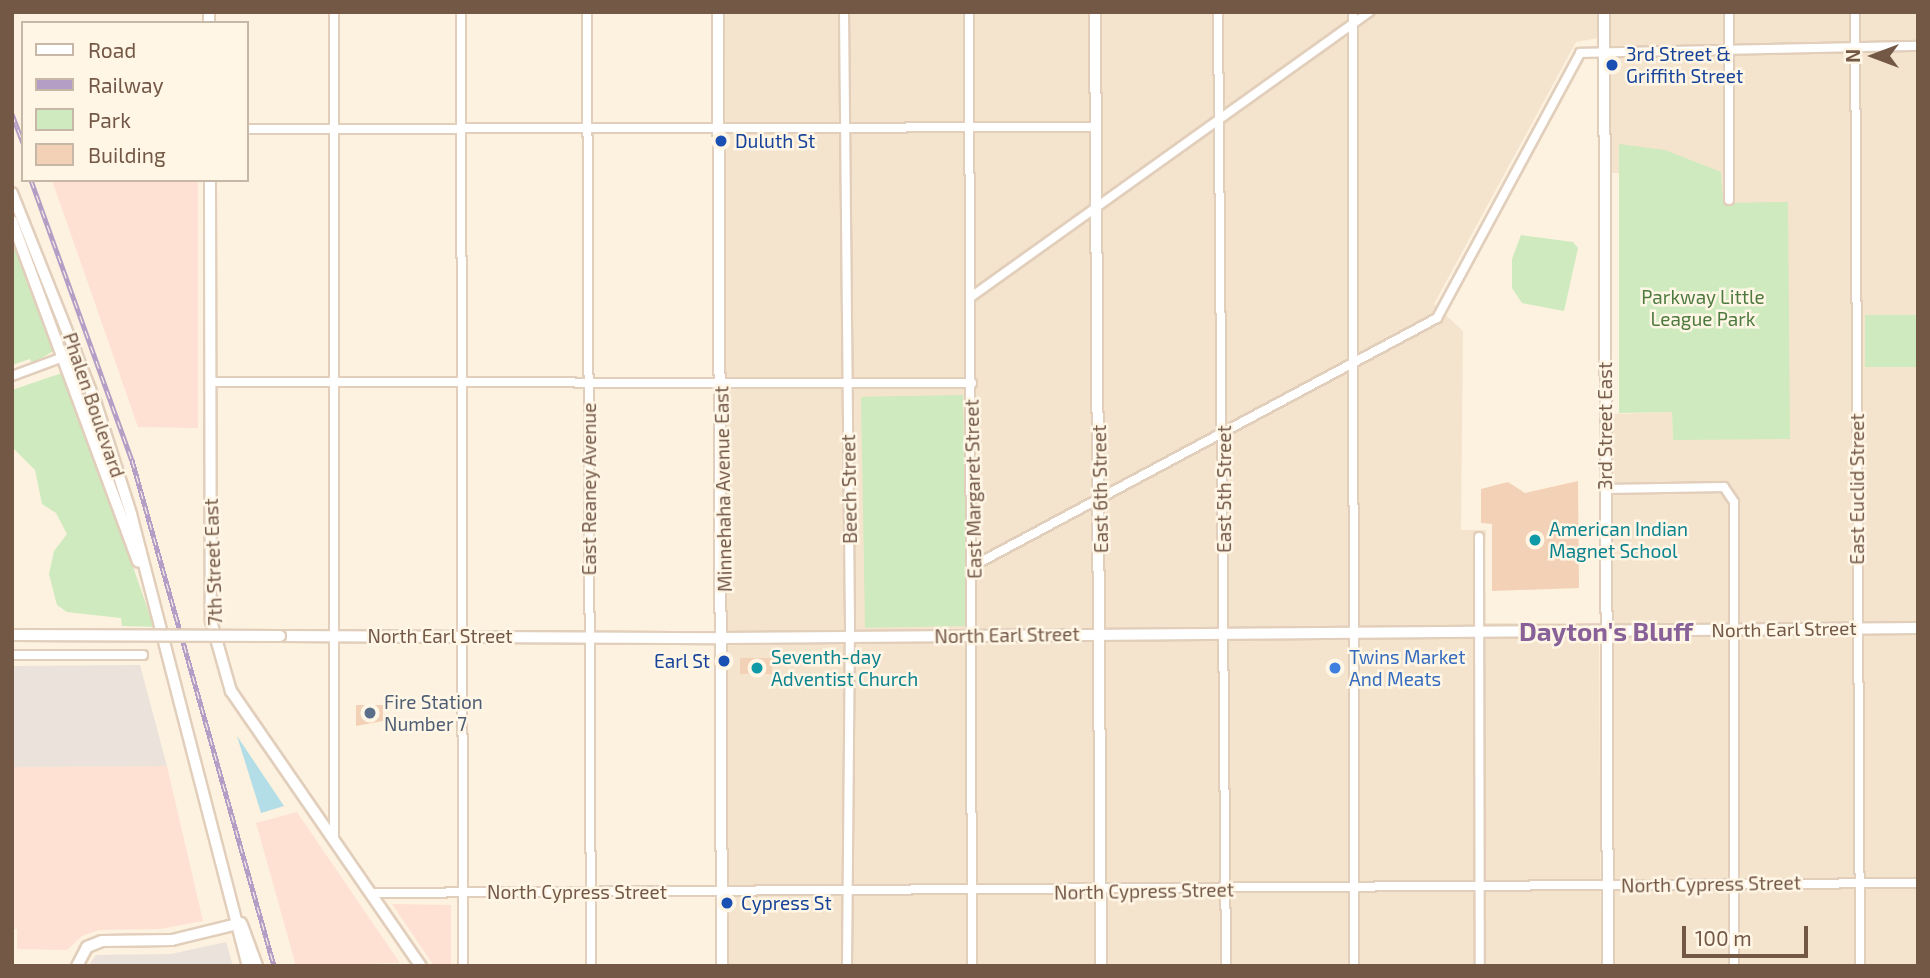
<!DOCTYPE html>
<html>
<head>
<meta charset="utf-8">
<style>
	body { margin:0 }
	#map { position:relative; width:1930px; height:978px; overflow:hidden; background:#fdf2df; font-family:"Exo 2",sans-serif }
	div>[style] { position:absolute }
	.residential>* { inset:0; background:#f5e4cd }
	.commercial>* { inset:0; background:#fee1d2 }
	.industrial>* { inset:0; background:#ebe3db }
	.green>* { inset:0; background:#ceeabe; transform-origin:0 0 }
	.water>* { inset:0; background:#b3dde7 }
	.building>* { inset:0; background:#f3d1b6; transform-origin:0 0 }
	.roads { filter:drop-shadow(2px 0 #e1cebb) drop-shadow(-2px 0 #e1cebb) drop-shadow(0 2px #e1cebb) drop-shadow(0 -2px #e1cebb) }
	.minor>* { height:8px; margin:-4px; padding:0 4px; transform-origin:4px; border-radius:4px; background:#fff }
	.tertiary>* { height:10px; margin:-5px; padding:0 5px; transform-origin:5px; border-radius:5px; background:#fff }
	.secondary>* { height:10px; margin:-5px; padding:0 5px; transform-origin:5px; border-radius:5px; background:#fff }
	.rail>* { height:5px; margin-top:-2.5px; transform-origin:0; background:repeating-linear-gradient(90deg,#fff6e6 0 8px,#b59ec6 0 16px); box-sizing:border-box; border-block:2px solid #b59ec6 }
	.bridges { filter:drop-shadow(2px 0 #e1cebb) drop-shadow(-2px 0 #e1cebb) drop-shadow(0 2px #e1cebb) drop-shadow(0 -2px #e1cebb) }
	.tertiary-bridge>* { height:10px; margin:-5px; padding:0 5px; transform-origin:5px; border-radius:5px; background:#fff }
	.dots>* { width:19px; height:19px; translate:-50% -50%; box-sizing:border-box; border:4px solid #fff6e6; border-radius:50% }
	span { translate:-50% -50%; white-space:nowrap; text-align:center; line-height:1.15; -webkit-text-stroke:5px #fff6e6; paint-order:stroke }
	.transit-label { font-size:19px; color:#164399 }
	.left { translate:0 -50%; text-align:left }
	.right { translate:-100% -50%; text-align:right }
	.park-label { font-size:19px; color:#4d7a3e }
	.street-label { font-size:19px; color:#745846 }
	.culture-label { font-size:19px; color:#0d838f }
	.shop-label { font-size:19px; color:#366cbe }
	.service-label { font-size:19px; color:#4e5e75 }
	.district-label { font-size:26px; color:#876198; font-weight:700 }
	.frame { position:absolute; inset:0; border:14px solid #745846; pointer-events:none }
	.legend { position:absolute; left:21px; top:21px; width:228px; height:161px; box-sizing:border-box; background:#fff6e6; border:2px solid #c7b7a6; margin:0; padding:9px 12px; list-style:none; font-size:21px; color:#745846 }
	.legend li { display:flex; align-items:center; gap:14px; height:35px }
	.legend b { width:35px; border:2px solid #c7b7a6 }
	.north { position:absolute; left:1839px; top:21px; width:70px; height:70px; -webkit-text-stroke:5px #fff6e6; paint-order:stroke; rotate:270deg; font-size:19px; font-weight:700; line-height:28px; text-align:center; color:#745846 }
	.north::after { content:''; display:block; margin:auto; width:24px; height:32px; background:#745846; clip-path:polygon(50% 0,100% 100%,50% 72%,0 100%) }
	.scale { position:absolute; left:1682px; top:926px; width:126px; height:32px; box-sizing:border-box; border:4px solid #745846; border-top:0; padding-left:9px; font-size:21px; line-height:24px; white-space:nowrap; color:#745846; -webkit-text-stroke:5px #fff6e6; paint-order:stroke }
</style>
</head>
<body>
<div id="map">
	<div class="residential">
		<i style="clip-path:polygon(725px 12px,1598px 12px,1598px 38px,1576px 42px,1434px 304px,1463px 331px,1461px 530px,1486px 530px,1483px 623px,1599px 623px,1601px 966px,727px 966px)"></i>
		<i style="clip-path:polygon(1610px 12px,1918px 12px,1918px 315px,1865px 316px,1865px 366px,1918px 367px,1918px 966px,1613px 966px,1612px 414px,1672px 412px,1673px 440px,1721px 203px,1720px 172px,1611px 173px)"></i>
	</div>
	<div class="commercial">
		<i style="clip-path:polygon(52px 180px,198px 180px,198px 428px,138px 427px)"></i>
		<i style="clip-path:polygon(167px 766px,203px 921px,160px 929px,99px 930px,82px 936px,67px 950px,17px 949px,17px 929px,12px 929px,12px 767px)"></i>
		<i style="clip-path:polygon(297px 812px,400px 963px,296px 966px,256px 823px)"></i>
		<i style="clip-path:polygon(392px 904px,451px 905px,451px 966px,434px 966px)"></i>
	</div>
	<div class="industrial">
		<i style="clip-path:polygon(140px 665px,167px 766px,12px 767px,12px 666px)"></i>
		<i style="clip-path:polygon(226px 942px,233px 966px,88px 966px,96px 955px,171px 954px)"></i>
	</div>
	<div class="green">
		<i style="clip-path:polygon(1619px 144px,1665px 150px,1721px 172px,1723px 203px,1788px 202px,1790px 439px,1673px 440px,1672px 412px,1619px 413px)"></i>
		<i style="clip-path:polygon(12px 234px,55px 350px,32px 364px,30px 359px,12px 365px)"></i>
		<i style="clip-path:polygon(1521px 235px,1573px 242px,1578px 248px,1564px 311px,1522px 303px,1512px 288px,1512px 259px)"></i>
		<i style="left:1918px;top:315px;width:52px;height:53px;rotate:90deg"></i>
		<i style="clip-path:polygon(62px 373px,66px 375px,154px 627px,122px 626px,121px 618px,67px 612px,57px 605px,49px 574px,54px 551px,67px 534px,56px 513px,42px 504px,35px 470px,14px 449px,12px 390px)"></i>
		<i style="left:963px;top:395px;width:231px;height:102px;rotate:89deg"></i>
	</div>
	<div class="water">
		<i style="clip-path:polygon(237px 736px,284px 806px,261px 813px)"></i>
	</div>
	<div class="building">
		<i style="clip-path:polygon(1578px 481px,1579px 588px,1492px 591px,1492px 524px,1481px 523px,1481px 489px,1508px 482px,1525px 493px)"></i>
		<i style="left:740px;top:658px;width:32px;height:16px"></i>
		<i style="clip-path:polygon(356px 705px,383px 705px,383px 721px,356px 726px)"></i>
	</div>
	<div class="roads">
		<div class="minor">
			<i style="left:461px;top:12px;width:954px;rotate:89.88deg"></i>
			<i style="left:587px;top:12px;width:954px;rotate:89.76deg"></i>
			<i style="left:844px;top:12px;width:611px;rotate:89.44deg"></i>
			<i style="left:850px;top:623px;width:343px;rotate:90.5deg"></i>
			<i style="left:969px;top:12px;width:954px;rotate:89.82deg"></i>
			<i style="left:1218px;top:12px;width:954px;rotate:89.52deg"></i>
			<i style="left:1353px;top:12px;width:954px;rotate:89.94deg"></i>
			<i style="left:1855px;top:12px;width:954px;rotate:89.7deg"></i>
			<i style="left:247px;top:129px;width:849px;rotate:-0.13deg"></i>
			<i style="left:1729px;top:200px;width:188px;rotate:-90deg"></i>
			<i style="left:971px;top:297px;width:490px;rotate:-35.6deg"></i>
			<i style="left:12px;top:376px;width:69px;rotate:-20.3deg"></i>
			<i style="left:212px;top:382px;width:760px;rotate:0.08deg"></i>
			<i style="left:1606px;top:489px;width:118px;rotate:-1deg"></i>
			<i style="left:1724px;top:487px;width:18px;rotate:56deg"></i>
			<i style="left:1734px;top:502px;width:464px;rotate:90deg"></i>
			<i style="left:1479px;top:537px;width:429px;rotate:89.9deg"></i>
			<i style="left:973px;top:566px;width:526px;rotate:-28.12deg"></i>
			<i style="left:1437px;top:318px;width:301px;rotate:-61.6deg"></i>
			<i style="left:1580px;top:53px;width:338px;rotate:-1.2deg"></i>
			<i style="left:12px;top:655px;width:131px"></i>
			<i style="left:334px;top:839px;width:827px;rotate:-90deg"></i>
			<i style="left:370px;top:893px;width:1548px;rotate:-0.37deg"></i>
		</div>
		<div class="tertiary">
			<i style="left:209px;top:12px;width:11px;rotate:90deg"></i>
			<i style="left:1095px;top:12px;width:954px;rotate:89.64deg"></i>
			<i style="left:1604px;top:12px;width:954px;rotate:89.76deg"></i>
			<i style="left:210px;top:180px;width:441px;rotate:89.9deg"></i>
			<i style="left:211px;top:621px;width:73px;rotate:74.1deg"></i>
			<i style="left:231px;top:691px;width:334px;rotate:55.4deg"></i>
			<i style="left:280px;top:636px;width:444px;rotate:0.3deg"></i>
			<i style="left:724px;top:638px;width:1194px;rotate:-0.48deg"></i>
			<i style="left:77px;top:966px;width:21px;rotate:-62deg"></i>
			<i style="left:87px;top:947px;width:16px;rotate:-22deg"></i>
			<i style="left:102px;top:941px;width:70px;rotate:-0.8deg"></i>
			<i style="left:172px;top:940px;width:71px;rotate:-13.8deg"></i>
		</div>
		<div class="secondary">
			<i style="left:718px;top:12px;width:954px;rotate:89.76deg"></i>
			<i style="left:12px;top:193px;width:227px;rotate:68.3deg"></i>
			<i style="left:96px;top:404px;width:115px;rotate:72.3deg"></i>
			<i style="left:131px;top:514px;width:467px;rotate:75.5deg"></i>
			<i style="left:12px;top:221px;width:363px;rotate:69.7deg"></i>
			<i style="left:242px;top:925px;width:44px;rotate:69.9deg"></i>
		</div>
	</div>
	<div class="rail">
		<i style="left:12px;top:114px;width:31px;rotate:69deg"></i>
		<i style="left:31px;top:180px;width:298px;rotate:70.2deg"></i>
		<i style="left:132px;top:460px;width:526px;rotate:74.32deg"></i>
	</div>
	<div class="bridges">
		<div class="tertiary-bridge">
			<i style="left:13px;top:635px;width:267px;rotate:0.2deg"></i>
		</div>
	</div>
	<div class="dots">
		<i style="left:1612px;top:65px;background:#1a4fb4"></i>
		<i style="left:721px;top:141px;background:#1a4fb4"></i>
		<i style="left:1535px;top:540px;background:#0f9aa8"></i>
		<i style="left:724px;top:661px;background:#1a4fb4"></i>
		<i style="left:757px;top:668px;background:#0f9aa8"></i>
		<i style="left:1335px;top:668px;background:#3f7fe0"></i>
		<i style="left:370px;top:713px;background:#5c6f8a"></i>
		<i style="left:727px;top:903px;background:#1a4fb4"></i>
	</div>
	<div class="transit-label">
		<span class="left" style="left:1626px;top:65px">3rd Street &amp;<br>Griffith Street</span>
		<span class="left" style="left:735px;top:141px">Duluth St</span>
		<span class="right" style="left:710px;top:661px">Earl St</span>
		<span class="left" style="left:741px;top:903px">Cypress St</span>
	</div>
	<div class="park-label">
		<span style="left:1703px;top:308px">Parkway Little<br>League Park</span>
	</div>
	<div class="street-label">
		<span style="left:94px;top:405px;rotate:71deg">Phalen Boulevard</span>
		<span style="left:1605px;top:426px;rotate:-90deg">3rd Street East</span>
		<span style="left:589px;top:489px;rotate:-90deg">East Reaney Avenue</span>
		<span style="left:723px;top:489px;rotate:-91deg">Minnehaha Avenue East</span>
		<span style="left:849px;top:489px;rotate:-91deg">Beech Street</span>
		<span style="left:973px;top:489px;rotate:-91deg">East Margaret Street</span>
		<span style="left:1100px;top:489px;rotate:-91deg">East 6th Street</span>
		<span style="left:1224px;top:489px;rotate:-90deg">East 5th Street</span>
		<span style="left:1857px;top:489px;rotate:-90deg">East Euclid Street</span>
		<span style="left:213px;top:562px;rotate:-92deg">7th Street East</span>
		<span style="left:1784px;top:629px;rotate:-1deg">North Earl Street</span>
		<span style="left:1007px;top:635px;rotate:-1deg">North Earl Street</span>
		<span style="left:440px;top:636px">North Earl Street</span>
		<span style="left:1711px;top:884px;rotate:-1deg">North Cypress Street</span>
		<span style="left:1144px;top:891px;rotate:-1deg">North Cypress Street</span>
		<span style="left:577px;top:892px">North Cypress Street</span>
	</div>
	<div class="culture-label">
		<span class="left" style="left:1549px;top:540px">American Indian<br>Magnet School</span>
		<span class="left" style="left:771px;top:668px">Seventh-day<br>Adventist Church</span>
	</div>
	<div class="shop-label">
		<span class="left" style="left:1349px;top:668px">Twins Market<br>And Meats</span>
	</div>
	<div class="service-label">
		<span class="left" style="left:384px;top:713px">Fire Station<br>Number 7</span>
	</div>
	<div class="district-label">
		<span style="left:1606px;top:631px">Dayton's Bluff</span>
	</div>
	<div class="frame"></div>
	<ul class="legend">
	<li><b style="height:9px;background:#fff"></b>Road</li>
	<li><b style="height:9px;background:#b59ec6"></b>Railway</li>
	<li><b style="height:19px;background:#ceeabe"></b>Park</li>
	<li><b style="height:19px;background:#f3d1b6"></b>Building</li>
	</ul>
	<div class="north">N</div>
	<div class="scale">100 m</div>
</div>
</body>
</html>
